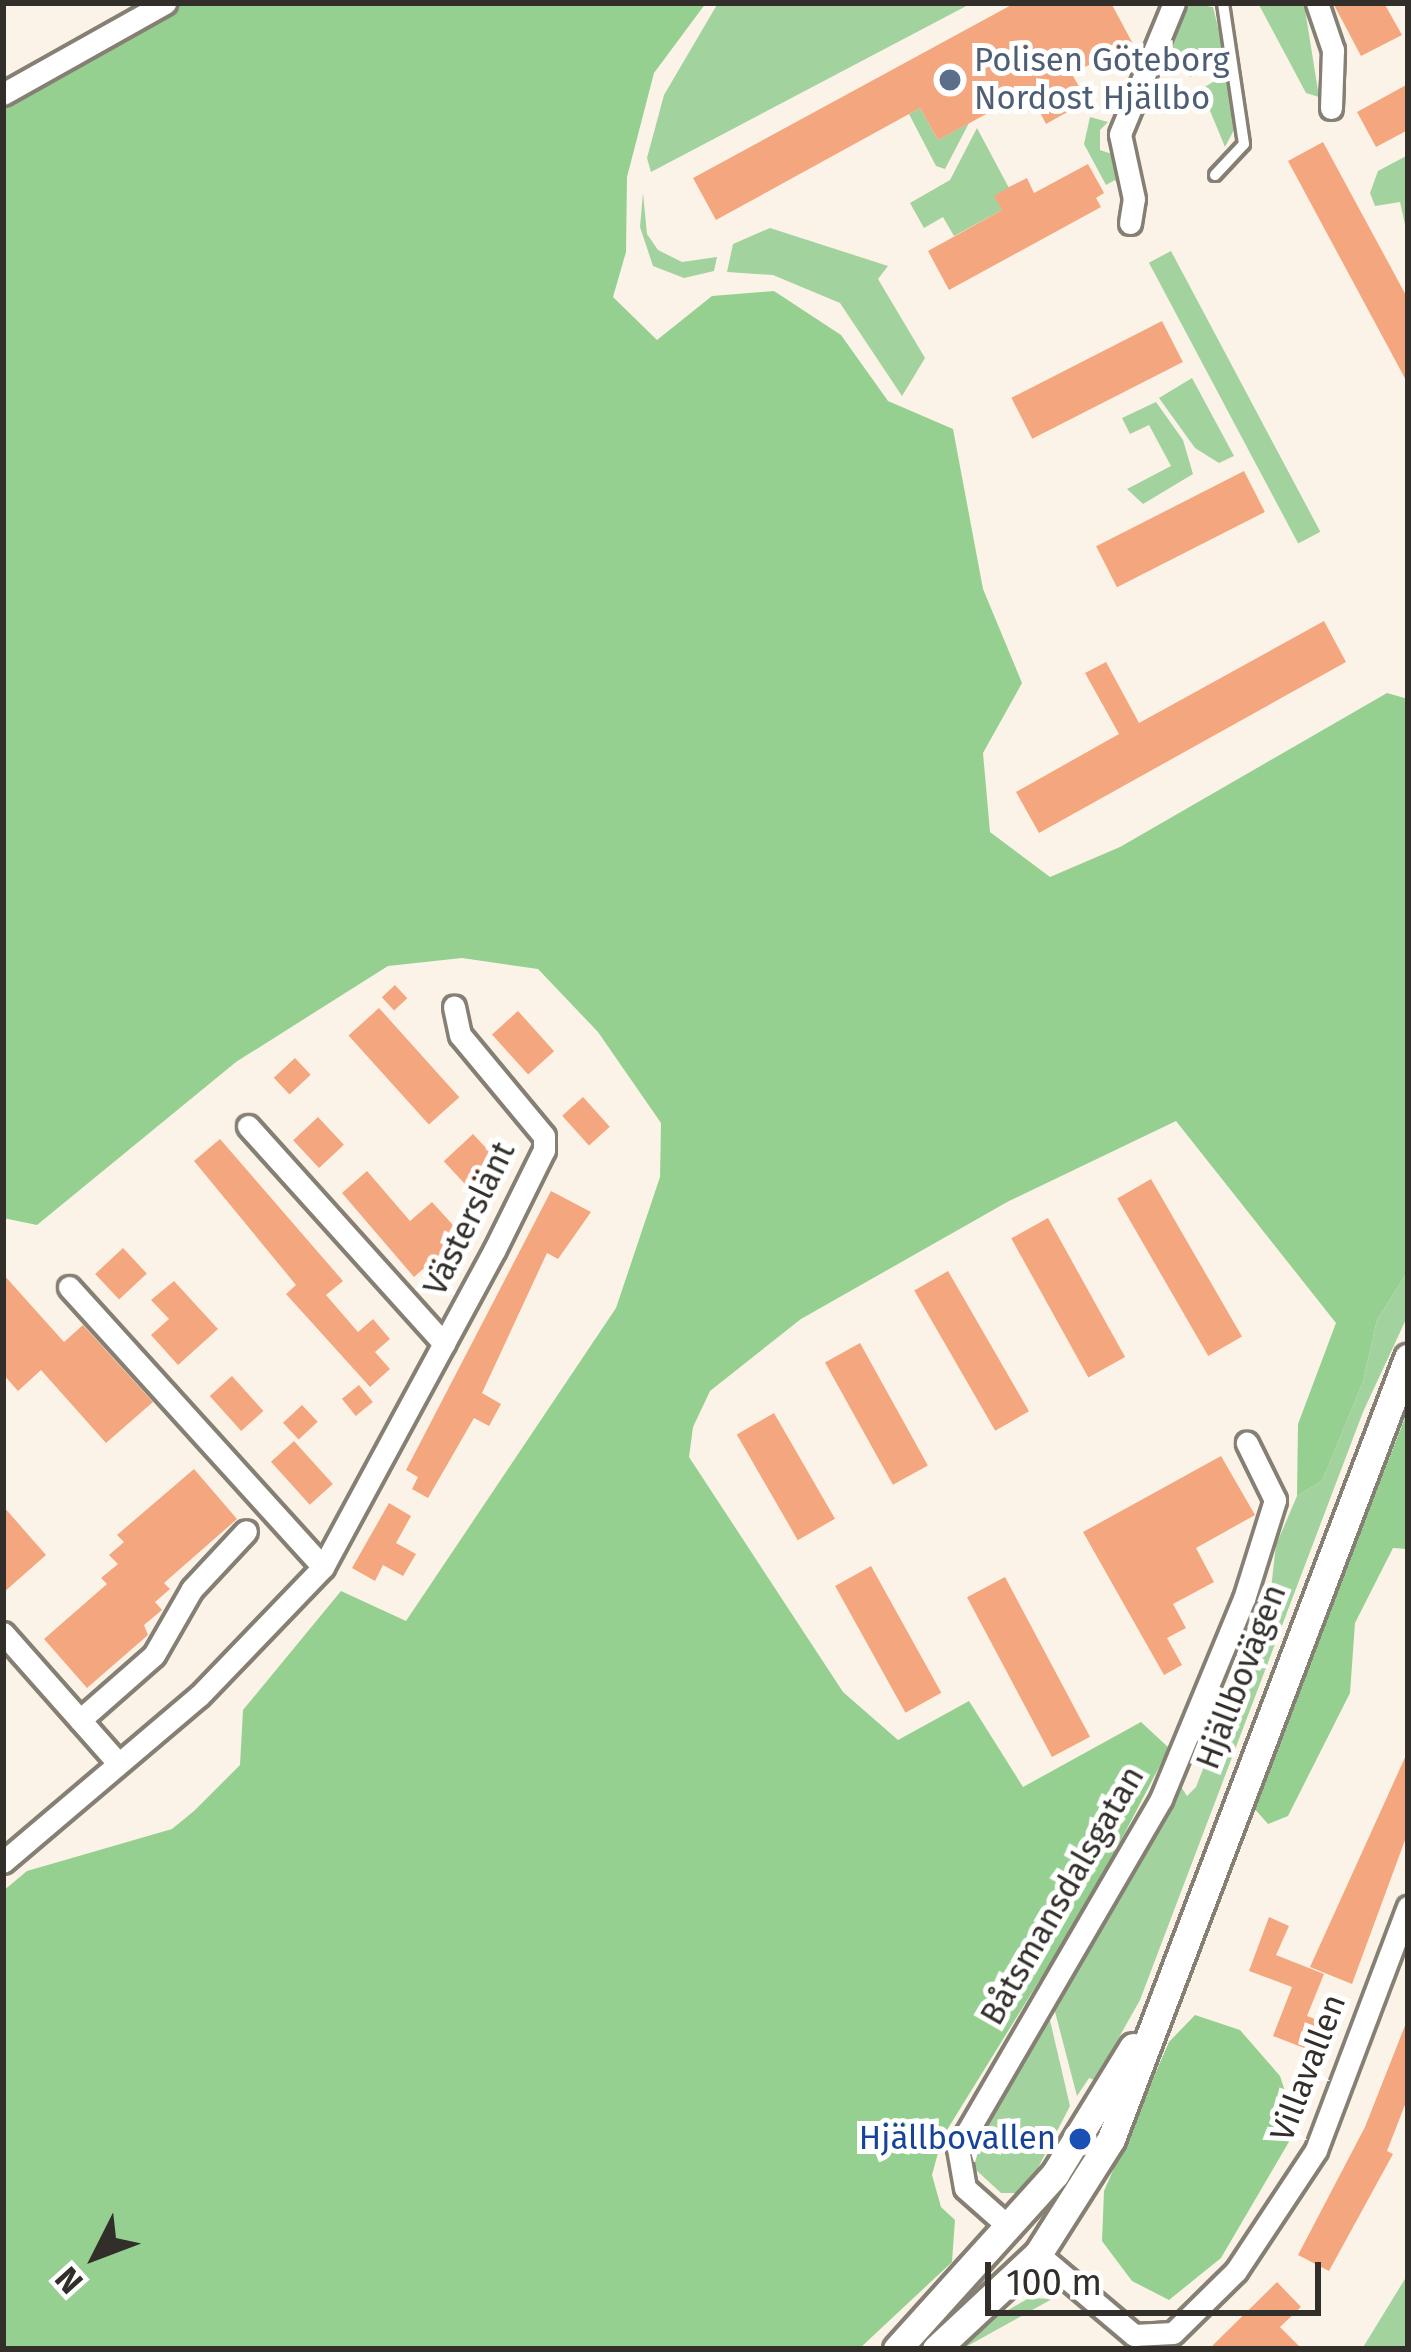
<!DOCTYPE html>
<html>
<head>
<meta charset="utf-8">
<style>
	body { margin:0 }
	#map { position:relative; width:1411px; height:2352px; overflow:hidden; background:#fbf3e7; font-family:"Fira Sans",sans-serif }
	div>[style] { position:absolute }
	.green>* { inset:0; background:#a2d29d; transform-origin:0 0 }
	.forest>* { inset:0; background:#96d090 }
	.building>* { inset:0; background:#f4a77e; transform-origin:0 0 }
	.roads { filter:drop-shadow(3px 0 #867f74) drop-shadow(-3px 0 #867f74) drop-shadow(0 3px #867f74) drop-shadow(0 -3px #867f74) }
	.service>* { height:10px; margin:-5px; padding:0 5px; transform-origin:5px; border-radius:5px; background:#fff }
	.minor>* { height:21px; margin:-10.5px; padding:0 10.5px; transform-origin:10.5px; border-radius:10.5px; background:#fff }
	.tertiary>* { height:27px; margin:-13.5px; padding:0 13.5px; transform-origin:13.5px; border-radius:13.5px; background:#fff }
	.dots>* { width:33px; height:33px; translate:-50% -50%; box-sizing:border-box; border:6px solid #fff; border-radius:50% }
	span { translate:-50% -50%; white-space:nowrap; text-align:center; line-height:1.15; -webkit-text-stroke:10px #fff; paint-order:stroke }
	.service-label { font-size:33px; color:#4e5e75 }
	.left { translate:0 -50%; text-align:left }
	.street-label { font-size:33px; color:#322f2a }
	.transit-label { font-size:33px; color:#164399 }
	.right { translate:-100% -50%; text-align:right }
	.frame { position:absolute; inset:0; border:6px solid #322f2a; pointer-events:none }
	.north { position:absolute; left:36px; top:2196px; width:120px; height:120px; -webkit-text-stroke:9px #fff; paint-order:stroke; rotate:228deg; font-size:33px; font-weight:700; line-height:48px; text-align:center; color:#322f2a }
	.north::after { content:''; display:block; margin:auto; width:42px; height:54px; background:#322f2a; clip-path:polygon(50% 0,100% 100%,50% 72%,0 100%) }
	.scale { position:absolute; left:985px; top:2262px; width:336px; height:54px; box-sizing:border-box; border:6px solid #322f2a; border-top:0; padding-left:15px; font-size:36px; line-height:42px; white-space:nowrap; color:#322f2a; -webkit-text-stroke:9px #fff; paint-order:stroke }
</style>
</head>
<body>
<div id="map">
	<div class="green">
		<i style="clip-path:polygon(718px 3px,972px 3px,651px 172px,647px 158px,664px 95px)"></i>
		<i style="clip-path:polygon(1187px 3px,1213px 7px,1224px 52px,1190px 77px,1172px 46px)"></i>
		<i style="clip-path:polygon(1258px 3px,1304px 3px,1319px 97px,1306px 93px)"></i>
		<i style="clip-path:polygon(1220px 78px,1231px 85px,1236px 126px,1225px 147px,1201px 89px)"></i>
		<i style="clip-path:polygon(920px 108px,938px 140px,969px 123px,945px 169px,936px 166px,909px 114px)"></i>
		<i style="clip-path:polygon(1090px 117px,1108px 122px,1100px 130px,1100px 150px,1112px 154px,1124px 195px,1115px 180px,1106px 185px,1084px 144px)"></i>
		<i style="clip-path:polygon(977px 128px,1009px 188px,995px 196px,1002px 210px,954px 236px,943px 217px,924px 228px,910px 203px,950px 180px)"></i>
		<i style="clip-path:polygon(1408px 155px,1408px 238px,1400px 202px,1375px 206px,1370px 193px,1378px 171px)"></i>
		<i style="clip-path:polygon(643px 193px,647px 234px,658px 250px,682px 262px,717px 257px,714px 271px,684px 278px,653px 266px,640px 227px)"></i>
		<i style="clip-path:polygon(770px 228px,888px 266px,878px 279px,925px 358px,902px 396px,840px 303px,773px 275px,727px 272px,733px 244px)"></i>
		<i style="left:1171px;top:251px;width:318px;height:25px;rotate:62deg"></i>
		<i style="clip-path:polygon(1192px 378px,1234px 456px,1219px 463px,1195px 448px,1159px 398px)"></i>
		<i style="clip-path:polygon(1156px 402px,1183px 440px,1193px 474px,1143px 504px,1127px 489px,1171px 466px,1149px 425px,1130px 434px,1122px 418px)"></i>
		<i style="clip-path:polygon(1408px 1271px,1408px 1315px,1363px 1412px,1140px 2000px,1095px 2080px,1089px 2078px,1077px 2096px,1054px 2008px,1180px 1785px,1187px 1796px,1196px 1787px,1270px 1597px,1276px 1545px,1297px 1496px,1322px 1481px,1363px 1382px,1377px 1320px)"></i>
		<i style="clip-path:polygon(1049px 2016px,1070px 2106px,1025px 2193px,1001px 2193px,975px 2169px,974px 2137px)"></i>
		<i style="clip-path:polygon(1408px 2274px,1408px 2349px,1362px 2349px)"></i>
		<i style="clip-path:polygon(1029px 2298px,1052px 2299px,962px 2349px,996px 2317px)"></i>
	</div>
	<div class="forest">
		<i style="clip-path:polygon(175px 3px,706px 3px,654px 73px,627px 177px,626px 252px,613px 297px,657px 340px,712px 296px,774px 291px,841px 335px,888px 401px,953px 429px,983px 589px,1022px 683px,983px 753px,990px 832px,1050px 877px,1120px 847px,1387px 693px,1408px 699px,1408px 1271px,1377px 1320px,1363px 1382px,1322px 1481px,1297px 1496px,1298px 1424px,1336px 1323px,1176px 1121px,1009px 1201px,801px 1319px,710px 1391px,693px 1427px,689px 1457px,843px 1692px,898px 1740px,969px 1701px,1023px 1787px,1141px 1722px,1169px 1748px,1094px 1892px,942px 2138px,932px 2175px,941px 2207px,955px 2220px,952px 2262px,859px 2349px,3px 2349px,3px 1891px,27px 1871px,172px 1829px,194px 1811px,240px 1765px,243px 1710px,341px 1591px,406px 1621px,616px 1308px,660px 1177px,661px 1123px,598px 1032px,538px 969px,462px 958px,388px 966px,236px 1062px,37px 1225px,3px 1218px,3px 101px)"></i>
		<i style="clip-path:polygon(1408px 1410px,1408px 1549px,1393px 1548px,1355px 1623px,1350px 1693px,1288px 1816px,1268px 1824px,1253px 1807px)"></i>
		<i style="clip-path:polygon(1195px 2015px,1240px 2030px,1280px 2076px,1297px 2128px,1221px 2258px,1169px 2300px,1132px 2281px,1102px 2241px,1104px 2191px,1169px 2042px)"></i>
	</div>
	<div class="building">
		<i style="clip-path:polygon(1015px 3px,1111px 3px,1132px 42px,1072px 74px,1087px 101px,1046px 124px,1029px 91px,938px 140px,920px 108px,716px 220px,693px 178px)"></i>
		<i style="clip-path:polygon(1333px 3px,1384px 3px,1402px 35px,1361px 56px)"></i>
		<i style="clip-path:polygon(1408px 84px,1408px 130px,1376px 147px,1357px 112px)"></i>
		<i style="clip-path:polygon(1323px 142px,1408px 299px,1408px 384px,1288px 161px)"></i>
		<i style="clip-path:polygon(1088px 164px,1104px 193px,1096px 198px,1101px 207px,949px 290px,928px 251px,1002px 210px,994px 196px,1009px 187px,1027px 178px,1034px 193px)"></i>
		<i style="left:1162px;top:321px;width:46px;height:169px;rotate:63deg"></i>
		<i style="left:1244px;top:471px;width:46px;height:166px;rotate:63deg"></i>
		<i style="clip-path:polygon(1324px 621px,1346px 662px,1039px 833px,1016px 792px,1119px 734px,1085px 673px,1106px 662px,1139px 723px)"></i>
		<i style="left:395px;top:985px;width:18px;height:18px;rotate:47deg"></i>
		<i style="left:379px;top:1008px;width:120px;height:41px;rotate:48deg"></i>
		<i style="left:518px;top:1011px;width:54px;height:35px;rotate:48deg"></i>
		<i style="left:295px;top:1058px;width:23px;height:29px;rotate:47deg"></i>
		<i style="left:583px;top:1097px;width:40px;height:28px;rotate:48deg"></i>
		<i style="left:318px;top:1117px;width:38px;height:34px;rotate:47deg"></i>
		<i style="left:473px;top:1134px;width:41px;height:40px;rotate:47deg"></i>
		<i style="clip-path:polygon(220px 1139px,343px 1281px,326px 1295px,358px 1332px,373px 1319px,390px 1339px,375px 1352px,390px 1369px,370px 1387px,286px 1294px,296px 1285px,194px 1161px)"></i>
		<i style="clip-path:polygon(367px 1171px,410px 1221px,432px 1202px,462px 1235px,414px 1277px,342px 1193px)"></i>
		<i style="left:1151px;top:1179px;width:182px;height:39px;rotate:60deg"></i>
		<i style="clip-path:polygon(551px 1191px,591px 1212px,558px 1259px,547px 1253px,482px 1393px,501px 1404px,489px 1426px,474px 1418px,428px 1498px,412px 1489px,418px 1477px,406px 1470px)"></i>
		<i style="left:1048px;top:1218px;width:159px;height:42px;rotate:61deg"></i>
		<i style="left:123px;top:1248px;width:35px;height:38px;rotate:47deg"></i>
		<i style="left:948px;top:1271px;width:162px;height:39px;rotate:60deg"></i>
		<i style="clip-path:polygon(3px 1274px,64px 1342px,83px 1325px,153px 1402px,106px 1443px,41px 1370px,18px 1391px,3px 1374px)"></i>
		<i style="clip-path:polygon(174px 1281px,218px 1329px,178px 1365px,151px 1335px,169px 1319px,151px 1300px)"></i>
		<i style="left:860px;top:1343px;width:140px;height:40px;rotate:61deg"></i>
		<i style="left:232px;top:1376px;width:47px;height:30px;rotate:48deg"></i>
		<i style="left:359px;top:1385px;width:22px;height:22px;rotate:51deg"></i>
		<i style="left:302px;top:1405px;width:23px;height:26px;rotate:47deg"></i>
		<i style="left:774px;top:1413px;width:122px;height:43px;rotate:60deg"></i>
		<i style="left:294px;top:1441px;width:58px;height:31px;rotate:48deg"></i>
		<i style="clip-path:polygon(1221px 1456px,1255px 1515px,1196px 1548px,1214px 1582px,1173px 1604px,1186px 1628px,1167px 1638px,1182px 1665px,1164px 1675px,1083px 1532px)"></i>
		<i style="clip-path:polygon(194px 1469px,237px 1519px,164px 1583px,170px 1589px,155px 1602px,162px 1610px,144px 1625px,148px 1635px,87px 1688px,44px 1639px,107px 1584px,101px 1578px,118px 1564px,109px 1555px,124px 1542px,117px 1535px)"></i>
		<i style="clip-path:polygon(389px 1503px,411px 1516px,396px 1543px,416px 1554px,403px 1576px,383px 1565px,375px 1581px,352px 1568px)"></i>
		<i style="clip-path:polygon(3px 1506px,46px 1555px,3px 1593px)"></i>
		<i style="left:871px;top:1566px;width:145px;height:41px;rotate:61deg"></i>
		<i style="left:1005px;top:1577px;width:181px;height:43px;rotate:62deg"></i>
		<i style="clip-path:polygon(1407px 1753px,1408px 1832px,1352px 1984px,1310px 1967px)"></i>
		<i style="clip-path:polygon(1269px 1917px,1289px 1926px,1276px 1955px,1324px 1974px,1307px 2016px,1336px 2027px,1325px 2056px,1273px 2036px,1292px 1987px,1249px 1971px)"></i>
		<i style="clip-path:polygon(1408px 2018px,1408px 2097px,1387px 2151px,1393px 2154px,1329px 2271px,1298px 2255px,1365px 2127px)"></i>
		<i style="clip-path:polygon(1277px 2282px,1301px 2307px,1280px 2327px,1302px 2349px,1209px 2349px)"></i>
	</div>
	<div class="roads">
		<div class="service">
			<i style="left:1215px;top:175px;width:42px;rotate:-46.9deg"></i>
			<i style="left:1244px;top:144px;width:143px;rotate:-98.5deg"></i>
		</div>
		<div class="minor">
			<i style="left:1317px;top:3px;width:50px;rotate:71.2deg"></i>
			<i style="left:1333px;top:50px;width:58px;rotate:92deg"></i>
			<i style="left:3px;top:94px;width:186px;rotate:-29.3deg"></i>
			<i style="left:1130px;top:223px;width:24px;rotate:-81deg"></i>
			<i style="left:1134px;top:199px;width:66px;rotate:-102.2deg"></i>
			<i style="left:1120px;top:134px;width:142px;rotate:-67.6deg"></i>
			<i style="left:248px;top:1126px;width:293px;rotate:48deg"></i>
			<i style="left:69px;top:1287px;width:378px;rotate:47.8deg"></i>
			<i style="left:3px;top:1633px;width:172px;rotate:48.5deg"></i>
			<i style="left:80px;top:1720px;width:98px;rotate:-41.3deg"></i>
			<i style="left:154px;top:1655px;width:76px;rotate:-60.1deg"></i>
			<i style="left:192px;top:1589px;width:79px;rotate:-47deg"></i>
			<i style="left:3px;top:1862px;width:257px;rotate:-40.3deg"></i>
			<i style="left:199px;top:1696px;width:179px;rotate:-46.1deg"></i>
			<i style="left:323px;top:1567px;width:359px;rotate:-61.6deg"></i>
			<i style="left:494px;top:1251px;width:113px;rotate:-63.7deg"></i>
			<i style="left:544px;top:1150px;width:14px;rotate:-90deg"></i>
			<i style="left:544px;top:1136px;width:131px;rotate:-129.7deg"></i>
			<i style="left:460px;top:1035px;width:29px;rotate:-102deg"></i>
			<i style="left:1010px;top:2228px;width:60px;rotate:-138.4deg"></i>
			<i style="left:965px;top:2188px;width:41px;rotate:-99.9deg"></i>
			<i style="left:958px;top:2148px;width:404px;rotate:-59.8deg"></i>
			<i style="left:1161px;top:1799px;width:217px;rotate:-67.5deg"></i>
			<i style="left:1244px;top:1599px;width:104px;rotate:-72.6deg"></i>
			<i style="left:1275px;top:1500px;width:64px;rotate:-116.2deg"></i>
			<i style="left:1038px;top:2254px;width:126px;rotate:40.2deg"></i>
			<i style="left:1134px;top:2335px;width:39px;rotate:-3deg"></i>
			<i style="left:1173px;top:2333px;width:88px;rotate:-44.5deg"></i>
			<i style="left:1236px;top:2271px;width:145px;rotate:-56.5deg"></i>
			<i style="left:1316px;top:2150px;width:260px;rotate:-69.3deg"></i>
		</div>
		<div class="tertiary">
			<i style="left:897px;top:2349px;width:236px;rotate:-47.9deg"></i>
			<i style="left:1055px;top:2174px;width:149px;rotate:-58.4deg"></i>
			<i style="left:936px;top:2349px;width:139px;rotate:-43deg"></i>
			<i style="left:1038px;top:2254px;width:136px;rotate:-57.6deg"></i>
			<i style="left:1111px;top:2139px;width:836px;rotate:-69.18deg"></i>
		</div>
	</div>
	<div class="dots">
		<i style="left:950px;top:80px;background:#5c6f8a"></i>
		<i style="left:1080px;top:2139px;background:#1a4fb4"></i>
	</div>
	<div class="service-label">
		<span class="left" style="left:974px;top:80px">Polisen Göteborg<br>Nordost Hjällbo</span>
	</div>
	<div class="street-label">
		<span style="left:470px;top:1219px;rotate:-64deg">Västerslänt</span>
		<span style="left:1242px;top:1677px;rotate:-69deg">Hjällbovägen</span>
		<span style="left:1063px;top:1896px;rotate:-60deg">Båtsmansdalsgatan</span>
		<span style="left:1309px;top:2068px;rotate:-69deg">Villavallen</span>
	</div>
	<div class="transit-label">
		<span class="right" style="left:1056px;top:2139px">Hjällbovallen</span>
	</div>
	<div class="frame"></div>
	<div class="north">N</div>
	<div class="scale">100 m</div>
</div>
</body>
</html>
